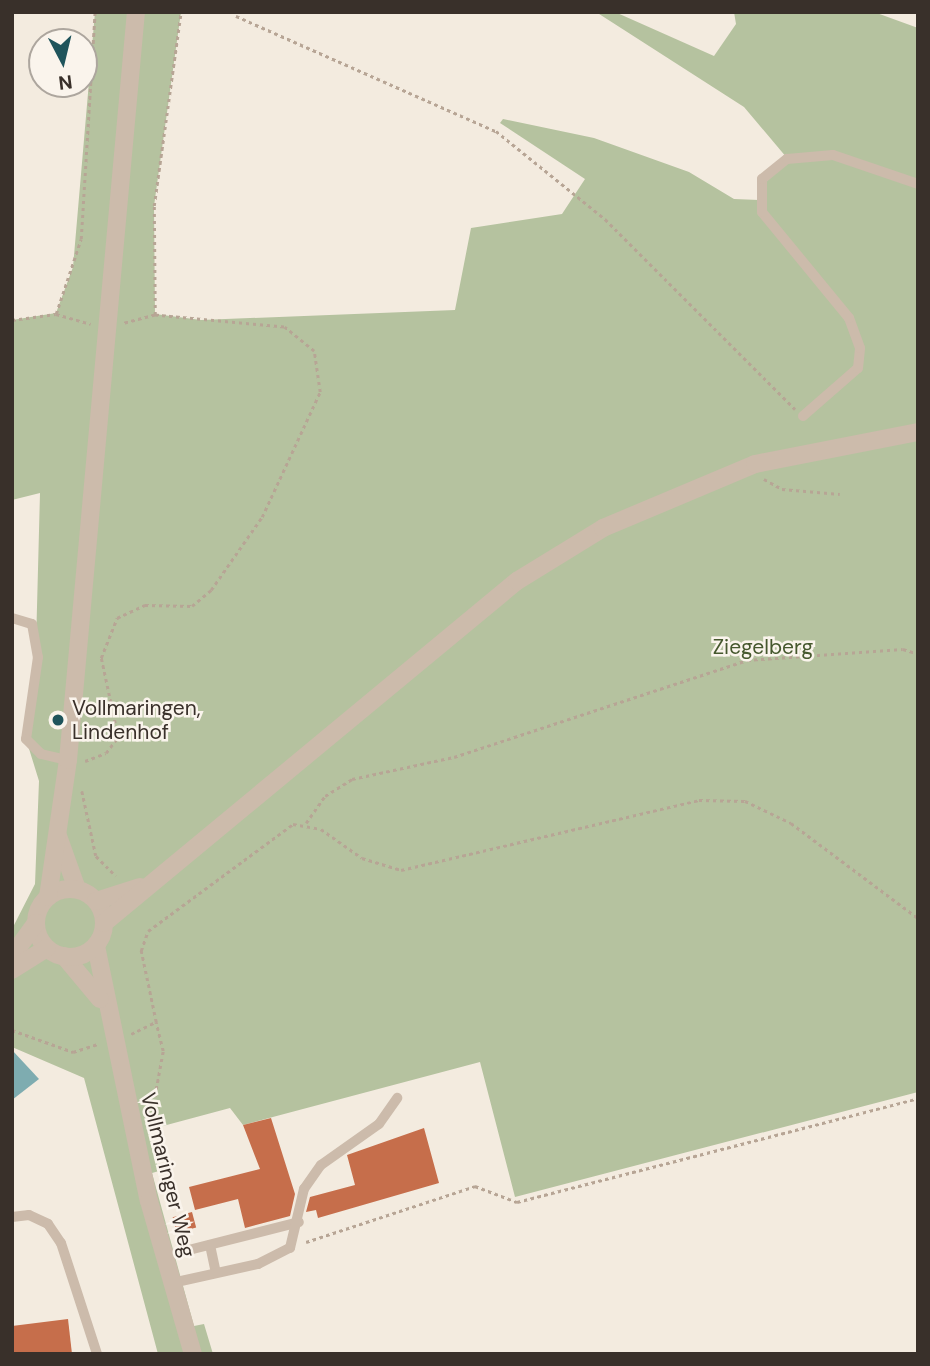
<!DOCTYPE html>
<html>
<head>
<meta charset="utf-8">
<style>
	body { margin:0 }
	#map { position:relative; width:930px; height:1366px; overflow:hidden; background:#f3ebdf; font-family:"DM Sans",sans-serif }
	div>[style] { position:absolute }
	.green>* { inset:0; background:#b5c29f }
	.water>* { inset:0; background:#7eacb0 }
	.building>* { inset:0; background:#c66e4b; transform-origin:0 0 }
	.path>* { height:2.5px; margin-top:-1.25px; transform-origin:0; background:repeating-linear-gradient(90deg,#b7a595 0 3.5px,transparent 0 7px) }
	.service>* { height:10px; margin:-5px; padding:0 5px; transform-origin:5px; border-radius:5px; background:#ccbbab }
	.minor>* { height:18px; margin:-9px; padding:0 9px; transform-origin:9px; border-radius:9px; background:#ccbbab }
	.tertiary>* { height:18px; margin:-9px; padding:0 9px; transform-origin:9px; border-radius:9px; background:#ccbbab }
	.tertiary>.ring { margin:-9px; padding:0; box-sizing:content-box; background:none; border:18px solid #ccbbab; border-radius:50% }
	.dots>* { width:19px; height:19px; translate:-50% -50%; box-sizing:border-box; border:4px solid #faf4ec; border-radius:50% }
	span { translate:-50% -50%; white-space:nowrap; text-align:center; line-height:1.15; -webkit-text-stroke:5px #faf4ec; paint-order:stroke }
	.park-label { font-size:21px; color:#46582e }
	.poi-label { font-size:21px; color:#39302a }
	.left { translate:0 -50%; text-align:left }
	.street-label { font-size:21px; color:#39302a }
	.frame { position:absolute; inset:0; border:14px solid #39302a; pointer-events:none }
	.north { position:absolute; left:28px; top:28px; width:70px; height:70px; box-sizing:border-box; background:#faf4ec; border:2px solid #ada69e; border-radius:50%; rotate:173deg; font-size:19px; font-weight:700; line-height:28px; text-align:center; color:#39302a }
	.north::after { content:''; display:block; margin:auto; width:24px; height:32px; background:#1f545b; clip-path:polygon(50% 0,100% 100%,50% 72%,0 100%) }
</style>
</head>
<body>
<div id="map">
	<div class="green">
		<i style="clip-path:polygon(95px 12px,181px 12px,154px 206px,155px 314px,201px 320px,455px 310px,471px 228px,562px 214px,585px 179px,500px 123px,503px 119px,594px 138px,689px 172px,734px 199px,759px 200px,760px 189px,787px 158px,744px 107px,596px 12px,615px 12px,714px 56px,736px 24px,734px 12px,874px 12px,918px 28px,918px 1092px,515px 1197px,480px 1062px,243px 1125px,230px 1108px,148px 1130px,159px 1171px,152px 1173px,194px 1326px,204px 1324px,213px 1354px,158px 1354px,84px 1078px,12px 1047px,12px 929px,35px 884px,39px 781px,26px 739px,35px 683px,40px 493px,12px 500px,12px 320px,56px 313px,73px 267px)"></i>
	</div>
	<div class="water">
		<i style="clip-path:polygon(12px 1050px,39px 1079px,12px 1100px)"></i>
	</div>
	<div class="building">
		<i style="clip-path:polygon(271px 1118px,295px 1194px,290px 1216px,245px 1228px,238px 1199px,195px 1210px,189px 1187px,260px 1169px,243px 1125px)"></i>
		<i style="clip-path:polygon(424px 1128px,439px 1183px,318px 1218px,316px 1210px,306px 1212px,310px 1197px,355px 1185px,347px 1155px)"></i>
		<i style="left:192px;top:1212px;width:16px;height:20px;rotate:75deg"></i>
		<i style="clip-path:polygon(68px 1319px,72px 1354px,12px 1354px,12px 1326px)"></i>
	</div>
	<div class="path">
		<i style="left:225px;top:12px;width:15px"></i>
		<i style="left:236px;top:16px;width:284px;rotate:23.9deg"></i>
		<i style="left:496px;top:131px;width:140px;rotate:38.9deg"></i>
		<i style="left:605px;top:219px;width:269px;rotate:45deg"></i>
		<i style="left:56px;top:314px;width:79px;rotate:-71.6deg"></i>
		<i style="left:81px;top:239px;width:227px;rotate:-86.5deg"></i>
		<i style="left:155px;top:315px;width:109px;rotate:-90.5deg"></i>
		<i style="left:154px;top:206px;width:196px;rotate:-82.1deg"></i>
		<i style="left:12px;top:320px;width:44px;rotate:-7.8deg"></i>
		<i style="left:56px;top:314px;width:36px;rotate:16deg"></i>
		<i style="left:764px;top:479px;width:21px;rotate:29deg"></i>
		<i style="left:782px;top:489px;width:58px;rotate:4.9deg"></i>
		<i style="left:85px;top:761px;width:22px;rotate:-21deg"></i>
		<i style="left:106px;top:753px;width:20px;rotate:-53deg"></i>
		<i style="left:118px;top:737px;width:81px;rotate:-102.1deg"></i>
		<i style="left:101px;top:658px;width:43px;rotate:-68.2deg"></i>
		<i style="left:117px;top:618px;width:31px;rotate:-25deg"></i>
		<i style="left:145px;top:605px;width:47px;rotate:1.2deg"></i>
		<i style="left:192px;top:606px;width:25px;rotate:-40deg"></i>
		<i style="left:211px;top:590px;width:89px;rotate:-55.1deg"></i>
		<i style="left:262px;top:517px;width:138px;rotate:-65.1deg"></i>
		<i style="left:320px;top:392px;width:41px;rotate:-98.3deg"></i>
		<i style="left:314px;top:351px;width:38px;rotate:-141deg"></i>
		<i style="left:284px;top:327px;width:130px;rotate:-174.7deg"></i>
		<i style="left:155px;top:315px;width:34px;rotate:165deg"></i>
		<i style="left:82px;top:791px;width:66px;rotate:77.8deg"></i>
		<i style="left:96px;top:856px;width:28px;rotate:45deg"></i>
		<i style="left:306px;top:823px;width:33px;rotate:-55deg"></i>
		<i style="left:325px;top:796px;width:32px;rotate:-32deg"></i>
		<i style="left:352px;top:779px;width:104px;rotate:-12.2deg"></i>
		<i style="left:454px;top:757px;width:309px;rotate:-18.3deg"></i>
		<i style="left:747px;top:660px;width:156px;rotate:-4deg"></i>
		<i style="left:903px;top:649px;width:16px;rotate:18deg"></i>
		<i style="left:12px;top:1030px;width:65px;rotate:19.8deg"></i>
		<i style="left:73px;top:1052px;width:26px;rotate:-18deg"></i>
		<i style="left:131px;top:1034px;width:28px;rotate:-26deg"></i>
		<i style="left:156px;top:1022px;width:73px;rotate:-101.9deg"></i>
		<i style="left:141px;top:951px;width:21px;rotate:-71deg"></i>
		<i style="left:148px;top:931px;width:180px;rotate:-36.4deg"></i>
		<i style="left:293px;top:824px;width:28px;rotate:10deg"></i>
		<i style="left:321px;top:829px;width:50px;rotate:35.3deg"></i>
		<i style="left:362px;top:858px;width:41px;rotate:17.1deg"></i>
		<i style="left:401px;top:870px;width:306px;rotate:-13.2deg"></i>
		<i style="left:699px;top:800px;width:46px;rotate:1.2deg"></i>
		<i style="left:745px;top:801px;width:51px;rotate:25.6deg"></i>
		<i style="left:791px;top:823px;width:159px;rotate:36.8deg"></i>
		<i style="left:151px;top:1117px;width:67px;rotate:-79.7deg"></i>
		<i style="left:163px;top:1051px;width:30px;rotate:-104deg"></i>
		<i style="left:306px;top:1242px;width:178px;rotate:-18.3deg"></i>
		<i style="left:475px;top:1186px;width:45px;rotate:20.9deg"></i>
		<i style="left:517px;top:1202px;width:414px;rotate:-14.5deg"></i>
	</div>
	<div class="service">
		<i style="left:803px;top:416px;width:73px;rotate:-41.1deg"></i>
		<i style="left:858px;top:368px;width:20px;rotate:-84deg"></i>
		<i style="left:860px;top:348px;width:32px;rotate:-110deg"></i>
		<i style="left:849px;top:318px;width:137px;rotate:-129.4deg"></i>
		<i style="left:762px;top:212px;width:33px;rotate:-90deg"></i>
		<i style="left:762px;top:179px;width:32px;rotate:-39deg"></i>
		<i style="left:787px;top:159px;width:46px;rotate:-5deg"></i>
		<i style="left:833px;top:155px;width:90px;rotate:18.8deg"></i>
		<i style="left:12px;top:618px;width:21px;rotate:17deg"></i>
		<i style="left:32px;top:624px;width:34px;rotate:80deg"></i>
		<i style="left:38px;top:657px;width:83px;rotate:98.3deg"></i>
		<i style="left:26px;top:739px;width:21px;rotate:45deg"></i>
		<i style="left:41px;top:754px;width:28px;rotate:13deg"></i>
		<i style="left:12px;top:1217px;width:17px;rotate:-7deg"></i>
		<i style="left:29px;top:1215px;width:21px;rotate:25deg"></i>
		<i style="left:48px;top:1224px;width:23px;rotate:56deg"></i>
		<i style="left:61px;top:1243px;width:117px;rotate:72deg"></i>
		<i style="left:210px;top:1245px;width:25px;rotate:78deg"></i>
		<i style="left:165px;top:1256px;width:138px;rotate:-14.2deg"></i>
		<i style="left:172px;top:1283px;width:88px;rotate:-12.5deg"></i>
		<i style="left:258px;top:1264px;width:36px;rotate:-27deg"></i>
		<i style="left:290px;top:1248px;width:61px;rotate:-76.7deg"></i>
		<i style="left:304px;top:1189px;width:29px;rotate:-55deg"></i>
		<i style="left:321px;top:1165px;width:71px;rotate:-35.3deg"></i>
		<i style="left:379px;top:1124px;width:32px;rotate:-55deg"></i>
	</div>
	<div class="minor">
		<i style="left:96px;top:946px;width:260px;rotate:78.3deg"></i>
		<i style="left:149px;top:1201px;width:159px;rotate:74deg"></i>
		<i style="left:64px;top:956px;width:56px;rotate:50.1deg"></i>
	</div>
	<div class="tertiary">
		<i style="left:58px;top:836px;width:56px;rotate:70.3deg"></i>
		<i class="ring" style="left:36px;top:889px;width:50px;height:50px"></i>
		<i style="left:48px;top:897px;width:138px;rotate:-81.7deg"></i>
		<i style="left:68px;top:760px;width:751px;rotate:-84.81deg"></i>
		<i style="left:96px;top:901px;width:46px;rotate:-17.7deg"></i>
		<i style="left:104px;top:923px;width:536px;rotate:-39.63deg"></i>
		<i style="left:517px;top:581px;width:101px;rotate:-31.6deg"></i>
		<i style="left:603px;top:528px;width:165px;rotate:-22.8deg"></i>
		<i style="left:755px;top:464px;width:166px;rotate:-11.1deg"></i>
		<i style="left:12px;top:956px;width:41px;rotate:-54deg"></i>
		<i style="left:12px;top:970px;width:41px;rotate:-32.2deg"></i>
	</div>
	<div class="dots">
		<i style="left:58px;top:720px;background:#1f545b"></i>
	</div>
	<div class="park-label">
		<span style="left:763px;top:647px">Ziegelberg</span>
	</div>
	<div class="poi-label">
		<span class="left" style="left:72px;top:720px">Vollmaringen,<br>Lindenhof</span>
	</div>
	<div class="street-label">
		<span style="left:168px;top:1175px;rotate:76deg">Vollmaringer Weg</span>
	</div>
	<div class="frame"></div>
	<div class="north">N</div>
</div>
</body>
</html>
